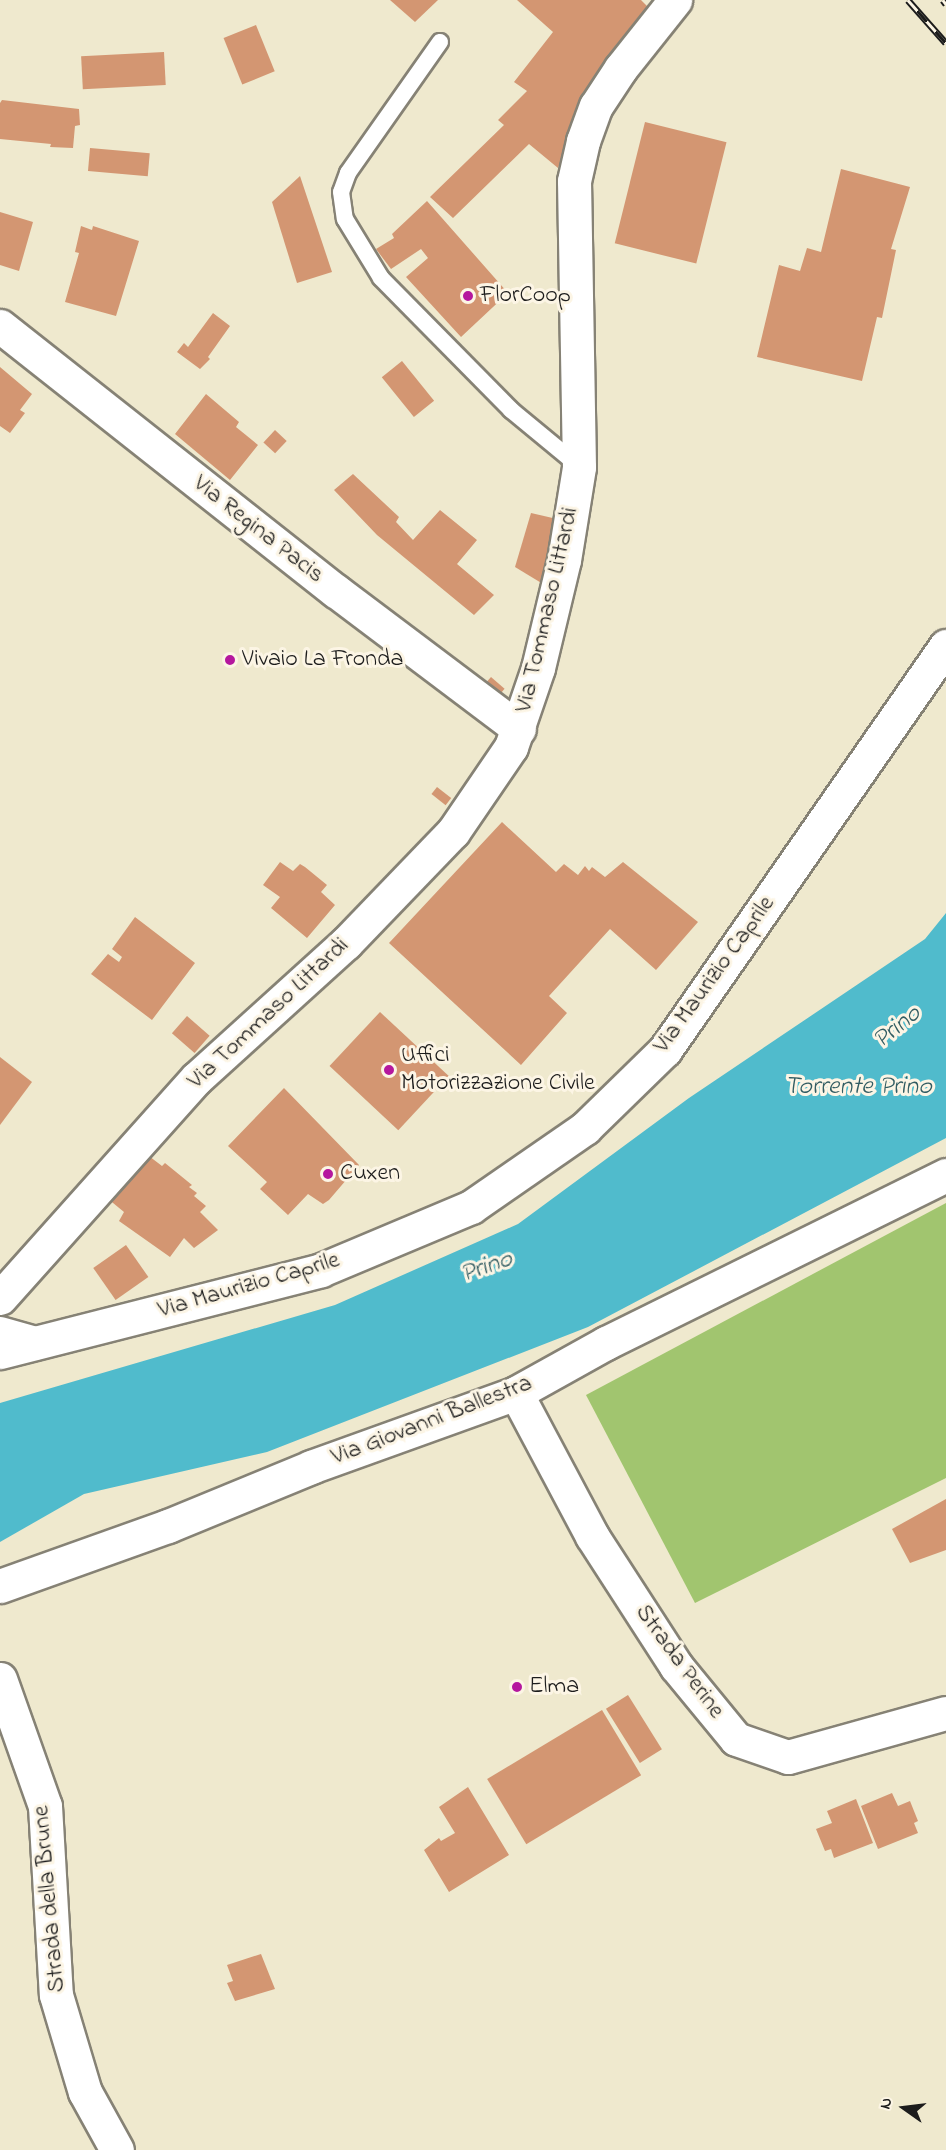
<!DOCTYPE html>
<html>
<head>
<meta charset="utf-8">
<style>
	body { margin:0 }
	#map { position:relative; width:946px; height:2150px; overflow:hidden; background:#efe9ce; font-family:"Indie Flower",sans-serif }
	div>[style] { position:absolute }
	.green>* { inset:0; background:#a1c56f }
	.water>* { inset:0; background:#50bbcc }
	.building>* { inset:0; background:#d39672; transform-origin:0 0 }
	.roads { filter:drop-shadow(2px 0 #868275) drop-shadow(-2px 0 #868275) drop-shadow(0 2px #868275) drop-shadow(0 -2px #868275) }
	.service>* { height:16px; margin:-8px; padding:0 8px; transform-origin:8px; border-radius:8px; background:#fff }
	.minor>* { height:33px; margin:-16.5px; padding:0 16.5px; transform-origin:16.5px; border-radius:16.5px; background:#fff }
	.secondary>* { height:33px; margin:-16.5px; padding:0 16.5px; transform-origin:16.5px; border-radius:16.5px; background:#fff }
	.rail>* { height:7px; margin-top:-3.5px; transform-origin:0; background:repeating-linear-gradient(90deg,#fcf5e5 0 14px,#1c1c1c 0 28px); box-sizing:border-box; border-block:2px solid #1c1c1c }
	.dots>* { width:16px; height:16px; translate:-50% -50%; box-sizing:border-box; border:3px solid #fcf5e5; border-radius:50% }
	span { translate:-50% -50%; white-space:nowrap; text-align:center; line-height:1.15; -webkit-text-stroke:6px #fcf5e5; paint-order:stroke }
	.poi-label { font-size:24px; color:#1c1c1c }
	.left { translate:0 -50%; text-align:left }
	.street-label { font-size:24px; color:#1c1c1c }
	.water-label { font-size:26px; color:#315c62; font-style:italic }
	.north { position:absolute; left:874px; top:2078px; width:60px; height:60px; -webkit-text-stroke:4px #fcf5e5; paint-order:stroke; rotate:284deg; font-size:16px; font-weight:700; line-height:24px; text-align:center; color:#1c1c1c }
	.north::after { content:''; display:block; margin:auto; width:21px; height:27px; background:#1c1c1c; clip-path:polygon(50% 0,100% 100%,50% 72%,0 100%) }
</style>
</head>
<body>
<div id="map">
	<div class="green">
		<i style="clip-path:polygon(946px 1203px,946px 1478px,695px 1603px,586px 1395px)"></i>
	</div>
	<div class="water">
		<i style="clip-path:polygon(946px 913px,946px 1138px,588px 1327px,267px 1452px,84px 1494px,0 1542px,0 1403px,335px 1305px,518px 1224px,689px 1098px,925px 939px)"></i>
	</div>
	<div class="building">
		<i style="clip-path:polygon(390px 0,438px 0,415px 22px)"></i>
		<i style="clip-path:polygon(517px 0,641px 0,650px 9px,609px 54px,590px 86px,558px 168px,529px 144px,453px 218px,430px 197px,504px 125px,498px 120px,527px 91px,514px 82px,553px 32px)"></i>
		<i style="left:256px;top:25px;width:50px;height:35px;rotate:68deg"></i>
		<i style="left:164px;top:52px;width:33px;height:83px;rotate:87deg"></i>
		<i style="clip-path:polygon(2px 100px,79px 109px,80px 125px,75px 126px,73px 148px,50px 147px,51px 144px,0 139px,0 103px)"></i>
		<i style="left:645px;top:122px;width:84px;height:125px;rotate:14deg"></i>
		<i style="left:90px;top:148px;width:60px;height:23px;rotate:5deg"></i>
		<i style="clip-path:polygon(841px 169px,910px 187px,891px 249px,896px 250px,882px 318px,877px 317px,862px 381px,757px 357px,779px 265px,800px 271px,807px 248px,821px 252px)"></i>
		<i style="clip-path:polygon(300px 176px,332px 272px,297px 283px,272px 202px)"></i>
		<i style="clip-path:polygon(427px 201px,508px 293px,461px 337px,406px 277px,428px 258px,421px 249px,391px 269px,376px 249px,394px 238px,392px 234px)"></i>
		<i style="clip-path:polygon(0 212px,33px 222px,19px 271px,0 265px)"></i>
		<i style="clip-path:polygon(81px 226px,92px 230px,93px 226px,139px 241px,116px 316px,65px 302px,79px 253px,75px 252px)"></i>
		<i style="clip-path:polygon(213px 313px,230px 326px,208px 357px,210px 359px,200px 369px,177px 352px,184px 343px,188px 347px)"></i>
		<i style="left:402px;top:361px;width:51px;height:26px;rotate:51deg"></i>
		<i style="clip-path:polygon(0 367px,32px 394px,20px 410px,25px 413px,10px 433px,0 426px)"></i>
		<i style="clip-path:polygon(206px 394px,239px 422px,236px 427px,258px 445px,230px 480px,175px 434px)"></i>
		<i style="left:275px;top:430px;width:16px;height:17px;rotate:43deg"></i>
		<i style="clip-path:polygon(353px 474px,399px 517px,396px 522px,413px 540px,440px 510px,477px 540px,457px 564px,494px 595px,474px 615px,377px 535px,334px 490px)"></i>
		<i style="clip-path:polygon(531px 513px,557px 519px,543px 584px,515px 567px)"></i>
		<i style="left:491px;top:677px;width:18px;height:15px;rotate:41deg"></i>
		<i style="left:437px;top:787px;width:18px;height:9px;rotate:38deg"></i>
		<i style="clip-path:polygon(502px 822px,556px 872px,564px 864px,578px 875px,585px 866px,589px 871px,592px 867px,605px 877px,623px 862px,698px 922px,656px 970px,610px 929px,549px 996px,567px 1013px,521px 1065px,389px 943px)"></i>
		<i style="clip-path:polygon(280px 862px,293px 871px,300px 864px,305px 867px,327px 885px,321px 892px,335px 905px,307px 938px,271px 908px,280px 897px,263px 885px)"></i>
		<i style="clip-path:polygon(135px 917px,195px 963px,152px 1020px,91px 974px,108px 954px,119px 962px,122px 957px,112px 949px)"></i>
		<i style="left:380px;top:1012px;width:94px;height:74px;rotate:43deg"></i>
		<i style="left:187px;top:1016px;width:30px;height:23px;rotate:41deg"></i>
		<i style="clip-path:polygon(0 1057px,32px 1082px,0 1125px)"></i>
		<i style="clip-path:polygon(284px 1088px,359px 1165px,329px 1200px,323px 1204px,308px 1194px,288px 1215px,260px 1189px,267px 1182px,228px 1146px)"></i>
		<i style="clip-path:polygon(145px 1153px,162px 1166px,165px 1163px,192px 1185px,189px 1187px,197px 1193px,194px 1196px,206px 1206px,200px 1212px,218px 1230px,194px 1248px,184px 1238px,170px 1257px,119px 1221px,124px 1212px,107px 1198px)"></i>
		<i style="left:126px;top:1245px;width:39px;height:40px;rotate:55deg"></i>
		<i style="clip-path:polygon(946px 1499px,946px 1550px,910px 1563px,892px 1529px)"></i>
		<i style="left:628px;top:1695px;width:64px;height:26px;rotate:58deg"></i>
		<i style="left:602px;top:1710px;width:76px;height:134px;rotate:59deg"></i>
		<i style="clip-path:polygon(468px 1787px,509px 1855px,449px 1892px,424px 1850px,439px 1838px,441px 1841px,455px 1833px,439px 1807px)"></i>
		<i style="clip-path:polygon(892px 1793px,898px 1806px,910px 1801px,918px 1821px,914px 1823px,918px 1833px,878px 1849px,861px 1806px)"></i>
		<i style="clip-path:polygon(856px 1799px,873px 1843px,834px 1858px,831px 1849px,825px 1851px,816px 1829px,832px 1823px,827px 1811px)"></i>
		<i style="clip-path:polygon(261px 1954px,275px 1989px,235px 2001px,227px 1983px,233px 1981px,227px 1965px)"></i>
	</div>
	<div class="roads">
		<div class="service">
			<i style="left:440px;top:42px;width:160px;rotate:125.1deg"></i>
			<i style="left:348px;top:173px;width:20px;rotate:110deg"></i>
			<i style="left:341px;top:192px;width:27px;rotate:82deg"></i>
			<i style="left:345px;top:219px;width:69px;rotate:58.6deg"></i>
			<i style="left:381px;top:278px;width:185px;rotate:45.4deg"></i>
			<i style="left:511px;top:410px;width:88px;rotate:39.5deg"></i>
		</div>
		<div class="minor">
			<i style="left:0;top:326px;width:428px;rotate:38.3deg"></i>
			<i style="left:336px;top:591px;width:229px;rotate:37deg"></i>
			<i style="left:0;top:1298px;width:295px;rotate:-48.2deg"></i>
			<i style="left:197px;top:1078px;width:201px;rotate:-42.2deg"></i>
			<i style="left:346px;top:943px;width:154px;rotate:-46.1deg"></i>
			<i style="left:453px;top:832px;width:103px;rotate:-55.7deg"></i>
			<i style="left:511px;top:747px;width:83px;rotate:-71.1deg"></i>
			<i style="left:538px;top:668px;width:111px;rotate:-76.5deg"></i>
			<i style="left:564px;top:560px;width:94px;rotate:-80.8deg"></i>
			<i style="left:579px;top:467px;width:286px;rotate:-91deg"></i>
			<i style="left:574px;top:181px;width:41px;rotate:-77.3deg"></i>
			<i style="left:583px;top:141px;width:37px;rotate:-70deg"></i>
			<i style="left:596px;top:106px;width:45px;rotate:-56.7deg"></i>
			<i style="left:621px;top:68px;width:87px;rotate:-51.5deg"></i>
			<i style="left:0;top:1333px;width:36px;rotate:16deg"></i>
			<i style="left:516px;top:1393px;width:162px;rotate:62deg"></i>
			<i style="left:592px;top:1536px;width:155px;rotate:57.1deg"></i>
			<i style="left:676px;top:1666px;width:94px;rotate:50.6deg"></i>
			<i style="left:736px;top:1739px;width:55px;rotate:19.1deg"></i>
			<i style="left:788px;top:1757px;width:164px;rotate:-15.6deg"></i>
			<i style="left:0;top:1586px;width:178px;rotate:-19.7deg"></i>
			<i style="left:168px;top:1526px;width:155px;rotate:-22.4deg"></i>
			<i style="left:311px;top:1467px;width:218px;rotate:-19.8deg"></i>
			<i style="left:516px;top:1393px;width:103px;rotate:-29.1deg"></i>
			<i style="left:606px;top:1343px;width:379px;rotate:-26.3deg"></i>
			<i style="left:0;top:1679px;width:135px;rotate:70.5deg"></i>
			<i style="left:45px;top:1806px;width:189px;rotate:86.7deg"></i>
			<i style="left:56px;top:1995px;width:101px;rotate:73.4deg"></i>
			<i style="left:85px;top:2092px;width:66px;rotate:61.1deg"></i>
		</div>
		<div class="secondary">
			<i style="left:0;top:1352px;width:331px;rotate:-14.3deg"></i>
			<i style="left:321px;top:1270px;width:163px;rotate:-22.8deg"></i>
			<i style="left:471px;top:1207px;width:139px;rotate:-34.7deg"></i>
			<i style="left:585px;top:1128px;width:112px;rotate:-44.3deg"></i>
			<i style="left:665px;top:1050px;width:492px;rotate:-55.2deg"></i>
		</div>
	</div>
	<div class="rail">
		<i style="left:908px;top:0;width:57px;rotate:48.5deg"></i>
		<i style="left:943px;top:0;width:5px;rotate:53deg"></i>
	</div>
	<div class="dots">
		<i style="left:468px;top:296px;background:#b5179e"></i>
		<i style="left:230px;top:660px;background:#b5179e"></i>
		<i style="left:389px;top:1070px;background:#b5179e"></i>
		<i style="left:328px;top:1174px;background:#b5179e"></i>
		<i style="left:517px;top:1687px;background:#b5179e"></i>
	</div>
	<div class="poi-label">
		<span class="left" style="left:480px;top:296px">FlorCoop</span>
		<span class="left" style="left:242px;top:660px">Vivaio La Fronda</span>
		<span class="left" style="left:401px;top:1070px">Uffici<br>Motorizzazione Civile</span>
		<span class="left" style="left:340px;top:1174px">Cuxen</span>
		<span class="left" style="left:529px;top:1687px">Elma</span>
	</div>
	<div class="street-label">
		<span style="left:258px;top:530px;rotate:38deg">Via Regina Pacis</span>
		<span style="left:548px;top:610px;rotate:-77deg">Via Tommaso Littardi</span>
		<span style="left:715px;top:975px;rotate:-54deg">Via Maurizio Caprile</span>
		<span style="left:269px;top:1014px;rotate:-43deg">Via Tommaso Littardi</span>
		<span style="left:249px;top:1286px;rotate:-16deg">Via Maurizio Caprile</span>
		<span style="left:432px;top:1421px;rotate:-21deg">Via Giovanni Ballestra</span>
		<span style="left:679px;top:1662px;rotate:54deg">Strada Perine</span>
		<span style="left:50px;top:1899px;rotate:-95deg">Strada della Brune</span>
	</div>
	<div class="water-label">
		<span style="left:898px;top:1028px;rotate:-39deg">Prino</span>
		<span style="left:858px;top:1088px">Torrente Prino</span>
		<span style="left:487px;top:1268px;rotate:-19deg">Prino</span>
	</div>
	<div class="north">N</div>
</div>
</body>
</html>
